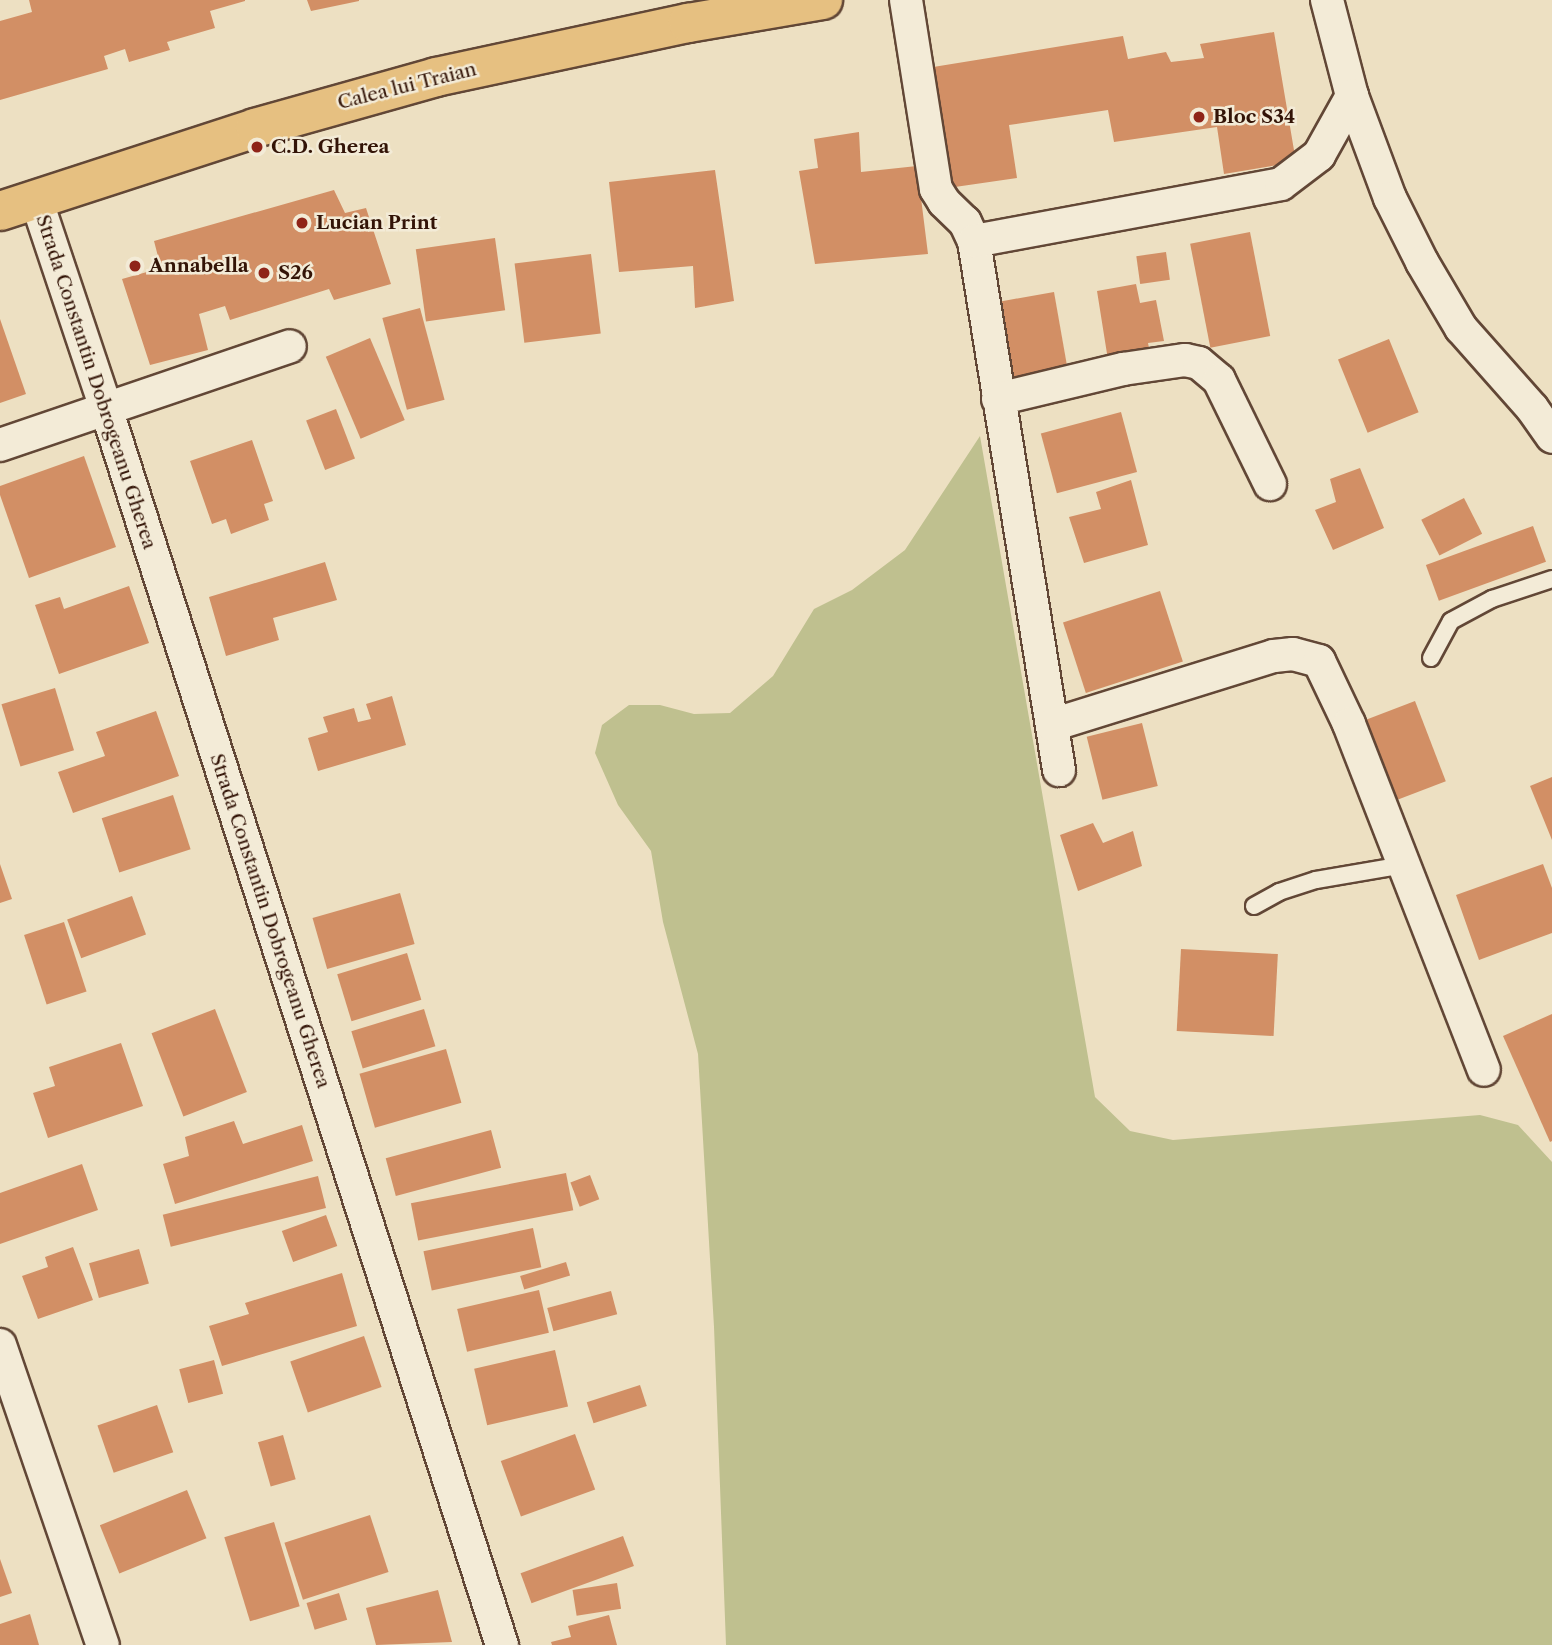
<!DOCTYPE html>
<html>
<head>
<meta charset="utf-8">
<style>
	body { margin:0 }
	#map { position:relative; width:1552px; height:1645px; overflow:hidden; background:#ede0c2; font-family:"Libre Caslon Text",serif }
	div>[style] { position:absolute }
	.green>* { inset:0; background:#bfc08f }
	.building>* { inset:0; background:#d28f65; transform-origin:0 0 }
	.roads { filter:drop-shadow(2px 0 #624736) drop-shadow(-2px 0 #624736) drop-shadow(0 2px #624736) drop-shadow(0 -2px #624736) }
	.lane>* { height:16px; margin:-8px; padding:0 8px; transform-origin:8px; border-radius:8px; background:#f3ebd7 }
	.street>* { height:32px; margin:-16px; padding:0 16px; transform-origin:16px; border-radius:16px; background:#f3ebd7 }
	.primary>* { height:38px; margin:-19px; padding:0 19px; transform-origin:19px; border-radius:19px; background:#e6c081 }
	.dots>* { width:19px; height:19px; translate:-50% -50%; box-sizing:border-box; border:4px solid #f3ebd7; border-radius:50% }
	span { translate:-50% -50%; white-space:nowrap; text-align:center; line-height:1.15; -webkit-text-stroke:5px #f3ebd7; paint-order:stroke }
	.street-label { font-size:19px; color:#331407 }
	.poi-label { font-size:19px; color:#331407; font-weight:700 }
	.left { translate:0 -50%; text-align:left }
</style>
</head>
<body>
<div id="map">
	<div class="green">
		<i style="clip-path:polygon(980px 436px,1095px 1097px,1130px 1131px,1173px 1140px,1480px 1115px,1518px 1125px,1552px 1162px,1552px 1645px,726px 1645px,714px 1327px,698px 1054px,663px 922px,651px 851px,618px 805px,595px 753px,602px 725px,629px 705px,660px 705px,694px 714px,730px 713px,773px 676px,814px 609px,852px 590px,905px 550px)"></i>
	</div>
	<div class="building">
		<i style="clip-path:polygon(29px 0,245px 0,245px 1px,210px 11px,215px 28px,167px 42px,170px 50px,129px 62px,125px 49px,104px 56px,108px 69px,0 100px,0 21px,32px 12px)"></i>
		<i style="clip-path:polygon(307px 0,359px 0,359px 1px,311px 11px)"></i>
		<i style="clip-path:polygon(1274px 32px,1296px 162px,1224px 174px,1217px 127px,1114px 142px,1108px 110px,1009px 125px,1017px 178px,948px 188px,927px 68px,1123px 36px,1128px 59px,1166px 52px,1171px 62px,1204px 58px,1200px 44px)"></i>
		<i style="clip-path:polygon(859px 132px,861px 172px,917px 166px,928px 254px,815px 264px,799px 171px,818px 168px,814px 139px)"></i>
		<i style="clip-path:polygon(715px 170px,734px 301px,695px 308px,693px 266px,619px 272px,609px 182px)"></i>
		<i style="clip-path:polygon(334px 190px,345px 213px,366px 208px,391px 284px,334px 300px,329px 289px,230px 320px,225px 306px,199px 314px,208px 350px,150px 365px,122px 279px,161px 268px,154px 241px)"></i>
		<i style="left:1250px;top:232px;width:106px;height:61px;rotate:79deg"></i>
		<i style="left:495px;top:238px;width:73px;height:80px;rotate:82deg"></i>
		<i style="left:1166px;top:252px;width:28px;height:30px;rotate:82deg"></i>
		<i style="left:591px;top:254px;width:80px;height:77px;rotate:83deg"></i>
		<i style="clip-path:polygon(1136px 284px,1140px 303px,1156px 300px,1164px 341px,1148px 343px,1150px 353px,1108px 360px,1097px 291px)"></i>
		<i style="left:1054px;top:292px;width:78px;height:57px;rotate:80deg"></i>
		<i style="left:420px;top:308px;width:95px;height:39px;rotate:75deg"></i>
		<i style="clip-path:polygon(0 319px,26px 394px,0 403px)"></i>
		<i style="left:370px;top:338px;width:89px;height:48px;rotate:67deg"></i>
		<i style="left:1389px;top:339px;width:79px;height:55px;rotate:68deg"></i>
		<i style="left:336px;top:409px;width:53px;height:32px;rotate:69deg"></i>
		<i style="left:1121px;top:412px;width:62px;height:83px;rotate:75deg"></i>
		<i style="clip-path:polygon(252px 440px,273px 501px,264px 504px,269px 520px,231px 534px,226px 519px,212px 524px,190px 461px)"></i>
		<i style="clip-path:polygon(84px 456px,116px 547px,29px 578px,0 495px,0 486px)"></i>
		<i style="clip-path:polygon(1360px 468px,1384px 528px,1333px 550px,1315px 510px,1336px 502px,1330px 479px)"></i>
		<i style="clip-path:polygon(1131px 480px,1148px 545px,1084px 563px,1069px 517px,1101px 509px,1096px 492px)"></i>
		<i style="left:1464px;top:498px;width:40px;height:48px;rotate:63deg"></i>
		<i style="left:1533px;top:526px;width:38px;height:114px;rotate:70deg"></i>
		<i style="clip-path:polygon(325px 562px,337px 600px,273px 618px,279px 640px,226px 656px,209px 597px)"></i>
		<i style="clip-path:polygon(129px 586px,149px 643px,59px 674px,35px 605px,60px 597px,64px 609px)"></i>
		<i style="left:1160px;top:591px;width:74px;height:102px;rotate:72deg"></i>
		<i style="left:55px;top:688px;width:65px;height:56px;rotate:73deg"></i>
		<i style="clip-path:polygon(392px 696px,406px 745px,318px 771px,308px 738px,328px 732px,323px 717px,354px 708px,358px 722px,371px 719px,366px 704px)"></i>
		<i style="left:1415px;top:701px;width:86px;height:63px;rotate:69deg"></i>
		<i style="clip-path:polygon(156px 711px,179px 776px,73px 813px,58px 772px,105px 756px,96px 732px)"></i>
		<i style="left:1142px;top:723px;width:65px;height:57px;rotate:76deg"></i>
		<i style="clip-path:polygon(1552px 777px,1552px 840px,1530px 786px)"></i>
		<i style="left:173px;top:795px;width:57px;height:75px;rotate:72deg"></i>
		<i style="clip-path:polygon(1093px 823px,1103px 843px,1133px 831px,1142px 866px,1078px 891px,1060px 835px)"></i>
		<i style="clip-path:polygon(0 864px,12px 899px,0 903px)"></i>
		<i style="clip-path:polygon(1543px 864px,1552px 888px,1552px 933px,1479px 960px,1456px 895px)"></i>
		<i style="left:400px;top:893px;width:53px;height:91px;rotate:74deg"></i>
		<i style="left:132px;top:896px;width:41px;height:69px;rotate:70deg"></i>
		<i style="left:64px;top:922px;width:73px;height:42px;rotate:72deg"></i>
		<i style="left:1181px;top:949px;width:97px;height:82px;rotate:3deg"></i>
		<i style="left:407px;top:953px;width:49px;height:73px;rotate:73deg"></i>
		<i style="left:215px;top:1009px;width:89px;height:68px;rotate:69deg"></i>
		<i style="left:424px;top:1009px;width:39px;height:76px;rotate:73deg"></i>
		<i style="clip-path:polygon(1552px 1014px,1552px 1141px,1550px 1142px,1503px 1036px)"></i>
		<i style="clip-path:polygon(121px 1043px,143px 1106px,48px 1138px,33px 1093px,55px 1086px,49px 1067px)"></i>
		<i style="left:446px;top:1049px;width:56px;height:90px;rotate:74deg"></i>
		<i style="clip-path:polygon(234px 1121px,243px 1144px,302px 1125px,313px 1161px,175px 1204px,163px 1164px,189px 1156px,185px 1137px)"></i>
		<i style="left:491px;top:1130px;width:39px;height:109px;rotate:75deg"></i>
		<i style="clip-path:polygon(82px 1164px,98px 1210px,0 1244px,0 1193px)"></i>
		<i style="left:566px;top:1173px;width:38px;height:158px;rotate:79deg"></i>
		<i style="left:590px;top:1175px;width:26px;height:21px;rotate:69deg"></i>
		<i style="left:318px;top:1176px;width:33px;height:160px;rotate:76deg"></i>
		<i style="left:326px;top:1215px;width:33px;height:47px;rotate:70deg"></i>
		<i style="left:533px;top:1228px;width:40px;height:112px;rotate:78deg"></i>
		<i style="clip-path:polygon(73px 1247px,93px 1300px,38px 1319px,22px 1276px,48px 1267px,45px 1257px)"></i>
		<i style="left:139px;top:1249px;width:36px;height:52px;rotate:74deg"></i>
		<i style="left:566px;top:1262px;width:14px;height:48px;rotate:73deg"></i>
		<i style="clip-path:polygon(342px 1273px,357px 1326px,222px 1366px,209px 1326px,249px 1314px,245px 1303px)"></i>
		<i style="left:539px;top:1290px;width:44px;height:84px;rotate:77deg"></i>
		<i style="left:611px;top:1291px;width:24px;height:66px;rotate:75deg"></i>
		<i style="left:364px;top:1336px;width:54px;height:78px;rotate:71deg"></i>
		<i style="left:555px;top:1350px;width:58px;height:83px;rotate:77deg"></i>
		<i style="left:214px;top:1360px;width:35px;height:36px;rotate:75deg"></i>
		<i style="left:640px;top:1385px;width:22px;height:56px;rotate:72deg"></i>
		<i style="left:157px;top:1405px;width:50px;height:63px;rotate:71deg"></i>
		<i style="left:575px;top:1434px;width:59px;height:79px;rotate:70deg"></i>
		<i style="left:283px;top:1435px;width:46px;height:26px;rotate:74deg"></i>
		<i style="left:187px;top:1490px;width:52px;height:94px;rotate:68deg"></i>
		<i style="left:370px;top:1515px;width:60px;height:90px;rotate:72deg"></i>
		<i style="left:274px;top:1522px;width:88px;height:52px;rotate:73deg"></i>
		<i style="left:623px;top:1536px;width:32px;height:109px;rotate:70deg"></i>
		<i style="clip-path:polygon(0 1559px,12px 1593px,0 1597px)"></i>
		<i style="left:617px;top:1583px;width:26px;height:45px;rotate:81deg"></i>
		<i style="clip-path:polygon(438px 1590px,452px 1642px,376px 1645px,366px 1608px)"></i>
		<i style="left:339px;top:1593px;width:28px;height:34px;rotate:73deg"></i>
		<i style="clip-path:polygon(30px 1614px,39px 1645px,0 1645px,0 1624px)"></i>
		<i style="clip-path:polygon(609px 1615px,617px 1645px,552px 1645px,551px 1642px,571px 1637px,568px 1626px)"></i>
	</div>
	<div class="roads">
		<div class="lane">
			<i style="left:1431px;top:658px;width:42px;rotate:-61.6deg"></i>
			<i style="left:1451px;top:621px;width:47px;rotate:-28.2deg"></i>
			<i style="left:1492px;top:599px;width:63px;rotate:-18.4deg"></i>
			<i style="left:1254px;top:906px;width:29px;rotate:-29deg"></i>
			<i style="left:1279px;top:892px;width:39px;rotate:-18deg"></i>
			<i style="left:1316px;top:880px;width:89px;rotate:-9.7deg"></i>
		</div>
		<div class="street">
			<i style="left:906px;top:0;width:191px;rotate:81deg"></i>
			<i style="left:936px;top:189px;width:15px;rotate:58deg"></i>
			<i style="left:944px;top:202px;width:29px;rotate:44deg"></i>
			<i style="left:965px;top:222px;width:21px;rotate:65deg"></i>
			<i style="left:974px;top:241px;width:536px;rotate:80.87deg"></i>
			<i style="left:1327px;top:0;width:99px;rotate:75.4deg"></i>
			<i style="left:1352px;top:96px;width:109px;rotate:69.6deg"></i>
			<i style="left:1390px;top:198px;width:72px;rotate:63.4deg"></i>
			<i style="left:1422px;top:262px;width:77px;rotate:59.4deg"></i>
			<i style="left:1461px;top:328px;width:107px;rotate:48.4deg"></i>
			<i style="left:1532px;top:408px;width:35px;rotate:55deg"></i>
			<i style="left:36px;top:199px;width:220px;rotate:71.5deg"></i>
			<i style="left:106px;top:408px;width:1299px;rotate:72.25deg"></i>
			<i style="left:974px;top:241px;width:312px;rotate:-10.5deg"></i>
			<i style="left:1281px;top:184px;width:48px;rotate:-37.3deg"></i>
			<i style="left:1319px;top:155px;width:68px;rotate:-60.8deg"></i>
			<i style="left:998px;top:399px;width:129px;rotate:-13.5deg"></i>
			<i style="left:1123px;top:369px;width:63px;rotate:-8.3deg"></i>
			<i style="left:1185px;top:360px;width:14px;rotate:12deg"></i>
			<i style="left:1199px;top:363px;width:26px;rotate:40deg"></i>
			<i style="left:1219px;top:380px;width:116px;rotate:63.9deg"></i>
			<i style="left:0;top:445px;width:306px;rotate:-18.8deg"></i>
			<i style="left:1052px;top:725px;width:232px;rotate:-17.3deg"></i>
			<i style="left:1274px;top:656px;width:19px;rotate:-6deg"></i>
			<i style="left:1293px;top:654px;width:27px;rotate:15deg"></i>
			<i style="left:1319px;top:661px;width:70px;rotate:64.5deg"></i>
			<i style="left:1349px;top:724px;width:371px;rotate:68.7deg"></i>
			<i style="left:0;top:1345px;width:317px;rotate:71.1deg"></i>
		</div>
		<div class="primary">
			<i style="left:0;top:211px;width:268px;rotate:-18deg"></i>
			<i style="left:255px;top:128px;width:188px;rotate:-15.7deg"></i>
			<i style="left:436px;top:77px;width:258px;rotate:-12.1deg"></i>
			<i style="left:688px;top:23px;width:137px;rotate:-9.7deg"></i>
		</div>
	</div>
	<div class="dots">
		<i style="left:1199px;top:117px;background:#8f2418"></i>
		<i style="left:257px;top:147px;background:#8f2418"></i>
		<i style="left:302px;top:223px;background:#8f2418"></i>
		<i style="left:135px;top:266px;background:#8f2418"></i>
		<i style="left:264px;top:273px;background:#8f2418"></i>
	</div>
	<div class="street-label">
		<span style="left:407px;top:86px;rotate:-14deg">Calea lui Traian</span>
		<span style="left:96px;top:382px;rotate:72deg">Strada Constantin Dobrogeanu Gherea</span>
		<span style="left:270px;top:921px;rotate:72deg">Strada Constantin Dobrogeanu Gherea</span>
	</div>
	<div class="poi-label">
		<span class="left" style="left:1213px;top:117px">Bloc S34</span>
		<span class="left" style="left:271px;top:147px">C.D. Gherea</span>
		<span class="left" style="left:316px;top:223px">Lucian Print</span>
		<span class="left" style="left:149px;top:266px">Annabella</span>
		<span class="left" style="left:278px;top:273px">S26</span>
	</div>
</div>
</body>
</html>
